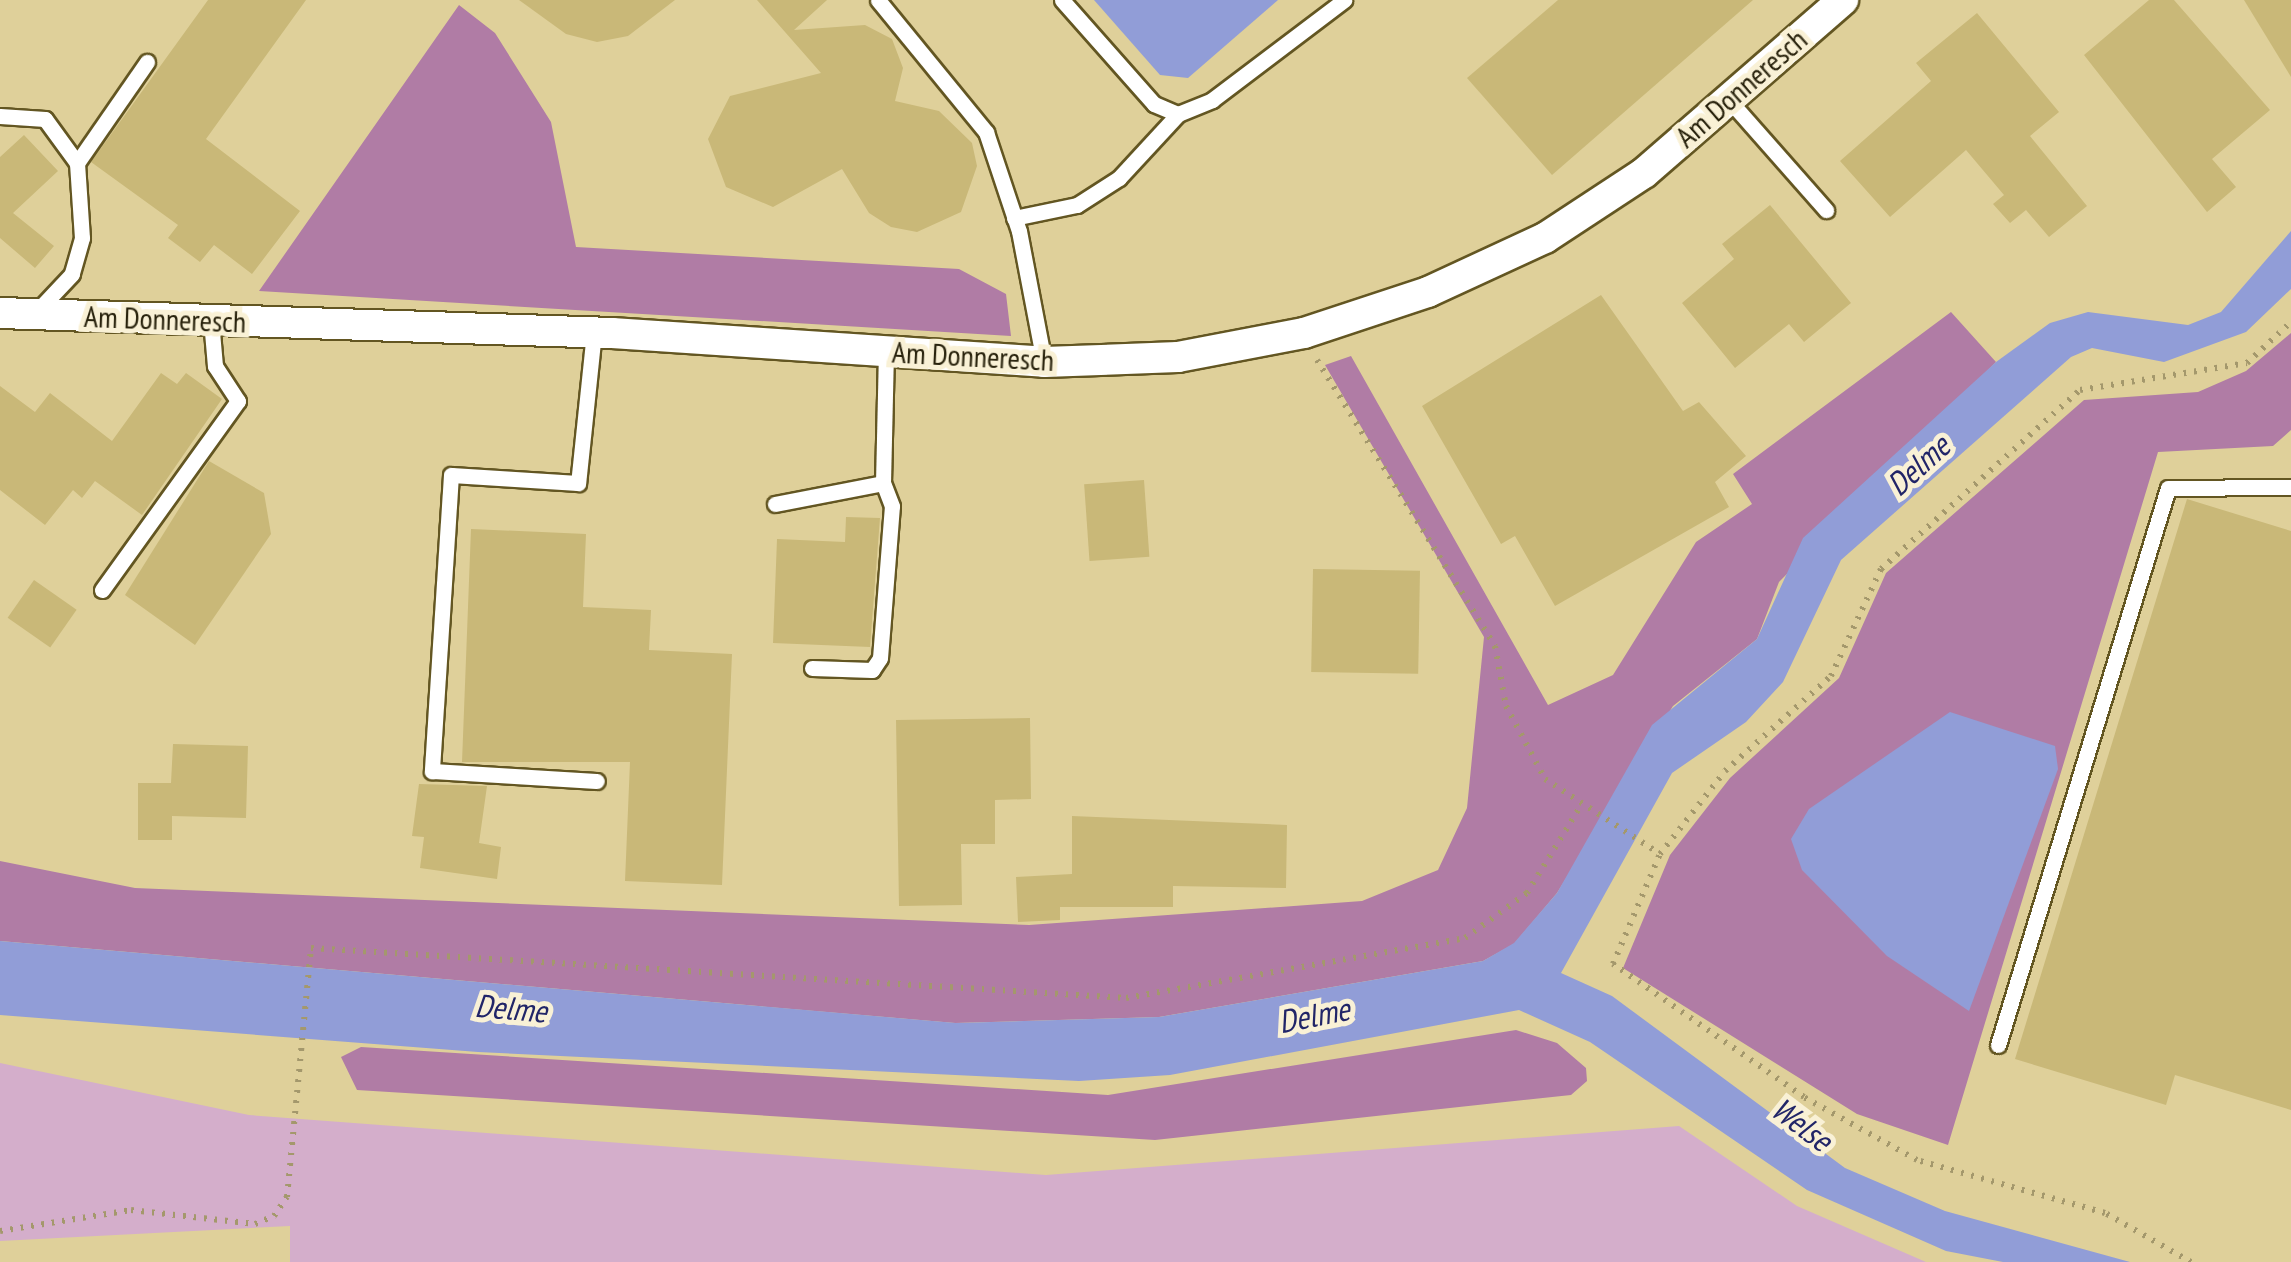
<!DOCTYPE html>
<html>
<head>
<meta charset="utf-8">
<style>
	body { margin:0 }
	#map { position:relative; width:2291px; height:1262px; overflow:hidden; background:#dfd09a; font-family:"PT Sans Narrow",sans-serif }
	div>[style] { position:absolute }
	.green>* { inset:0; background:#d4aecb }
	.forest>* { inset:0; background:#b07ca5 }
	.water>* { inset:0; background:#919dd7 }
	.building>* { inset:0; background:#c9b878; transform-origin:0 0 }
	.path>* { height:6px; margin-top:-3px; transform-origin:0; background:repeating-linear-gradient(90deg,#a4986c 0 2.5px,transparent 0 10.5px) }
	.roads { filter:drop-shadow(2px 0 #635622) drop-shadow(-2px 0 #635622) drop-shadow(0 2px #635622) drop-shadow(0 -2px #635622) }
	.service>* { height:15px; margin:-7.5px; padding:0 7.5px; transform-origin:7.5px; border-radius:7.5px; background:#fff }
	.minor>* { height:30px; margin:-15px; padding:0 15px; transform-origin:15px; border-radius:15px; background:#fff }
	span { translate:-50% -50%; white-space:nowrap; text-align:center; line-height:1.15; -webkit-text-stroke:10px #f9f1d6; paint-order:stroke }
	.street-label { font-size:30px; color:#28220c }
	.water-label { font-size:32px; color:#212568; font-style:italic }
</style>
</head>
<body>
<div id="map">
	<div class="green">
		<i style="clip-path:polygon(0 1063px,249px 1115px,1046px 1175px,1679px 1126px,1797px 1206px,1926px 1262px,290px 1262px,290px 1226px,0 1241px)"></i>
	</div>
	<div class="forest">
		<i style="clip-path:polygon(459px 5px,495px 33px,551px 122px,576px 247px,959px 269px,1006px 294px,1011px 336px,259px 291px)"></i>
		<i style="clip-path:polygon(1951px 312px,1996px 362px,1779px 582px,1757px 639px,1673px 706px,1557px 893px,1514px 944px,1483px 961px,1159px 1017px,955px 1023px,0 941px,0 861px,135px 888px,1029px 925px,1362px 901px,1438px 870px,1467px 808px,1484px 637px,1325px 365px,1351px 356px,1548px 705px,1613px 675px,1696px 542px,1752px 504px,1733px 474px)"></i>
		<i style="clip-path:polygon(2291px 333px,2291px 430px,2273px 446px,2158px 452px,1948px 1145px,1857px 1114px,1623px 968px,1670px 855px,1730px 778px,1839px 678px,1886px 573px,2084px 400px,2198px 392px,2246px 371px)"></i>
		<i style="clip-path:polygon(1516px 1030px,1557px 1043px,1586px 1068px,1587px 1081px,1571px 1095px,1155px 1140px,357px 1090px,341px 1057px,361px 1047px,1108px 1095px)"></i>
	</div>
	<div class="water">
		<i style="clip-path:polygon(1094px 0,1278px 0,1188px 78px,1160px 75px)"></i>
		<i style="clip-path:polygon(2291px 231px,2291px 289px,2246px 332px,2164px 362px,2092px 348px,2071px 357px,1841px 560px,1783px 682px,1746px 722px,1672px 773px,1561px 973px,1612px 996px,1845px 1168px,1945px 1211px,2130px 1262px,2003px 1262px,1946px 1251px,1807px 1190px,1590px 1042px,1519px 1010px,1170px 1075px,1079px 1081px,478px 1052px,0 1015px,0 941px,956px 1023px,1159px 1017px,1483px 961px,1514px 943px,1557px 893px,1652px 725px,1757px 639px,1803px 538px,1996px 362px,2050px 323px,2088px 312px,2188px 325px,2221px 312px)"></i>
		<i style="clip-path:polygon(1950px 712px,2055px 746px,2058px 769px,1969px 1011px,1887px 956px,1802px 870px,1791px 839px,1809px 809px)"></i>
	</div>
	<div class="building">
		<i style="clip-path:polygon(208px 0,306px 0,206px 139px,300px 211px,252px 274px,214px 245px,200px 262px,168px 238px,178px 225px,91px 162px)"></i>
		<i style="clip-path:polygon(519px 0,675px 0,628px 36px,597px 42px,566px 34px)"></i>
		<i style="clip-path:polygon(757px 0,827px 0,794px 30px,865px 25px,892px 39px,903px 68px,895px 101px,939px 111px,972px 143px,977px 166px,961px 212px,917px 232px,891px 227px,869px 213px,842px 169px,773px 207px,726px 187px,708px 139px,730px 96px,821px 73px)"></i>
		<i style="clip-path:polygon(1558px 0,1753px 0,1552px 175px,1467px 78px)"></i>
		<i style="clip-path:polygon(2149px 0,2174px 0,2270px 110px,2212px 159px,2236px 187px,2207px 212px,2084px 55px)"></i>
		<i style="clip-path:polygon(2244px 0,2291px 0,2291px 77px)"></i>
		<i style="clip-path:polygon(1977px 13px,2059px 112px,2030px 136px,2087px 206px,2049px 237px,2026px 210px,2010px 223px,1993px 204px,2004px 195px,1966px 150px,1890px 217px,1840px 161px,1931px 81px,1916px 63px)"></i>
		<i style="clip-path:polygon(24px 135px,58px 171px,13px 213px,54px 246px,35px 268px,0 238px,0 157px)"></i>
		<i style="clip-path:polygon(1770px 205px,1851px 303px,1804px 342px,1789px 324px,1735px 368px,1682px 303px,1734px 259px,1722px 244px)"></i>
		<i style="clip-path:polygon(1601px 295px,1683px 411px,1699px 402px,1746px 456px,1715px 482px,1729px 507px,1555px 606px,1515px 536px,1501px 544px,1422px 406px)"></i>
		<i style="clip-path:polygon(161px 373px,177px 384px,186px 373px,222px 399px,142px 515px,95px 481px,82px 498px,73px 490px,45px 525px,0 490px,0 386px,35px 412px,50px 393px,112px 441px)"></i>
		<i style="clip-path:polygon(209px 461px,264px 493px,271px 534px,195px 645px,125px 595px)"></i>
		<i style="left:1144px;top:480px;width:77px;height:60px;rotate:86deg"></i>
		<i style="clip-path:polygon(2187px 499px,2291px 531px,2291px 1110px,2175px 1075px,2166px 1105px,2015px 1059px)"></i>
		<i style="clip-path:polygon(846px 517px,880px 518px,870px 647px,773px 643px,777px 539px,845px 542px)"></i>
		<i style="clip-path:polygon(471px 529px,586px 534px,583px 607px,651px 610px,649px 650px,732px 654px,722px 885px,625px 881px,630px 762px,462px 762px)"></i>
		<i style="left:1313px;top:569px;width:107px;height:103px;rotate:1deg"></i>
		<i style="left:34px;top:580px;width:52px;height:46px;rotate:35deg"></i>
		<i style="clip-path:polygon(1030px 718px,1031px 799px,995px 800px,995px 844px,961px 844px,962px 905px,899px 906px,896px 720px)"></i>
		<i style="clip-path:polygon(173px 744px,248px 746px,246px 818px,172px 816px,172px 840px,138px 840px,138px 783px,171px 783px)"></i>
		<i style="clip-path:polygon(419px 784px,487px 786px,479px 843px,501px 847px,497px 879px,420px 868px,424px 837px,412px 836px)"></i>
		<i style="clip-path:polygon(1072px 816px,1287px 825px,1286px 888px,1173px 886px,1173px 907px,1060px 907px,1060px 920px,1018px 922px,1016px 877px,1072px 874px)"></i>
	</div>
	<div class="path">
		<i style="left:1317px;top:360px;width:337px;rotate:58.1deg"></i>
		<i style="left:1495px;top:646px;width:61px;rotate:79.6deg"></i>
		<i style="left:1506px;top:706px;width:83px;rotate:61.9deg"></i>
		<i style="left:1545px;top:779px;width:137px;rotate:33.1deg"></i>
		<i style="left:0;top:1231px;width:133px;rotate:-9.1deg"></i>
		<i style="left:131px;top:1210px;width:125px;rotate:6.4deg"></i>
		<i style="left:255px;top:1224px;width:21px;rotate:-23deg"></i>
		<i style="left:274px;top:1216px;width:23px;rotate:-56deg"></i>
		<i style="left:287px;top:1197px;width:250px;rotate:-84.5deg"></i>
		<i style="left:311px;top:948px;width:817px;rotate:3.51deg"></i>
		<i style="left:1126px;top:998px;width:344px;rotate:-10deg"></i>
		<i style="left:1465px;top:938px;width:77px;rotate:-36deg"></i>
		<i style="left:1527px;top:893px;width:101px;rotate:-58.4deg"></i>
		<i style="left:2191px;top:1262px;width:99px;rotate:-150.3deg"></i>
		<i style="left:2105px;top:1213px;width:195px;rotate:-164.3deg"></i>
		<i style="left:1917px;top:1160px;width:129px;rotate:-150.9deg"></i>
		<i style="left:1804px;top:1097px;width:233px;rotate:-145.1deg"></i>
		<i style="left:1613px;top:964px;width:120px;rotate:-66.9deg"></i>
		<i style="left:1660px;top:854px;width:105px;rotate:-51.9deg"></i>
		<i style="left:1725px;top:771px;width:142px;rotate:-41.9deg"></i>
		<i style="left:1831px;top:676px;width:118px;rotate:-65deg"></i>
		<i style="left:1881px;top:569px;width:268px;rotate:-42deg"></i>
		<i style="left:2080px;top:390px;width:169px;rotate:-9.2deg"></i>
		<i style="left:2247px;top:363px;width:60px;rotate:-43deg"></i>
	</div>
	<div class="roads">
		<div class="service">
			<i style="left:878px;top:0;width:171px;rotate:50.7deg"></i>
			<i style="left:986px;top:132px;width:104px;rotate:71.6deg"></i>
			<i style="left:1019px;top:231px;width:133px;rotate:79.2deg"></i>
			<i style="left:1062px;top:0;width:139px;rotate:48.5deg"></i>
			<i style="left:1154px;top:104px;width:26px;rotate:23deg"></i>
			<i style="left:1178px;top:114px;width:37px;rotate:-22deg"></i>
			<i style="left:1212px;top:100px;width:166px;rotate:-37.1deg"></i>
			<i style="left:1729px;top:100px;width:147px;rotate:48.6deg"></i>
			<i style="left:0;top:116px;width:45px;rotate:3.8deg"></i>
			<i style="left:45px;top:119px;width:54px;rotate:54deg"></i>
			<i style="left:77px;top:163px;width:75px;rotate:86.2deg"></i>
			<i style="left:82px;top:238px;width:37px;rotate:106deg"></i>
			<i style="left:72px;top:274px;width:51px;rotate:133.4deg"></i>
			<i style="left:77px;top:163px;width:123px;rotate:-55.3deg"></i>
			<i style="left:1014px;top:218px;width:64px;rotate:-11.7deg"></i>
			<i style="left:1077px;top:205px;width:50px;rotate:-32.7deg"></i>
			<i style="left:1119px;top:178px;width:87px;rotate:-47.3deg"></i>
			<i style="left:594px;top:332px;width:152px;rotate:96deg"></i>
			<i style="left:578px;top:483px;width:127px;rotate:-176.4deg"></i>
			<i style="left:451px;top:475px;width:297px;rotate:93.7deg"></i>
			<i style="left:432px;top:771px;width:165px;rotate:3.5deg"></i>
			<i style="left:775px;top:504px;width:110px;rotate:-11deg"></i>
			<i style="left:883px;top:483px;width:132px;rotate:-88.7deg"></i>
			<i style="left:102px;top:590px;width:233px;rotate:-54.3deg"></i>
			<i style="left:238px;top:401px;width:42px;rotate:-123.3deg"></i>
			<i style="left:215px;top:366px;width:46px;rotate:-95deg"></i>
			<i style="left:812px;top:668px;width:60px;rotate:1.9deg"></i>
			<i style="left:872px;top:670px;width:14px;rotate:-56deg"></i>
			<i style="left:880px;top:658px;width:152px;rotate:-85.5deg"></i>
			<i style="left:892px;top:506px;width:25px;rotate:-111deg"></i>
			<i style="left:1998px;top:1045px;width:582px;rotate:-73.03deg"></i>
			<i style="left:2168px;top:488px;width:123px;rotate:-0.5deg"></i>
		</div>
		<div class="minor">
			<i style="left:0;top:313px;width:612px;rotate:1.87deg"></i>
			<i style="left:612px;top:333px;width:433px;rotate:3.8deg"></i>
			<i style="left:1044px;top:362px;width:134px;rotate:-2.1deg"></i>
			<i style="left:1178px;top:357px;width:128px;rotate:-10.8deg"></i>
			<i style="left:1304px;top:333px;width:131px;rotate:-18.3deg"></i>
			<i style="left:1428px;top:292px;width:129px;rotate:-24.8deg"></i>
			<i style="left:1545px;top:238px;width:118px;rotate:-33.3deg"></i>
			<i style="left:1644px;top:173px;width:264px;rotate:-41deg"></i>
		</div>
	</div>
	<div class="street-label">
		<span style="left:1741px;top:88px;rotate:-41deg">Am Donneresch</span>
		<span style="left:165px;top:319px;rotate:2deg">Am Donneresch</span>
		<span style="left:973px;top:356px;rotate:3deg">Am Donneresch</span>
	</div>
	<div class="water-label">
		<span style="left:1918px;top:465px;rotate:-42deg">Delme</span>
		<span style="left:511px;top:1008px;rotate:5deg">Delme</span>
		<span style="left:1314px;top:1015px;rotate:-11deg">Delme</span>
		<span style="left:1802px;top:1124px;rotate:37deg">Welse</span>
	</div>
</div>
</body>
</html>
